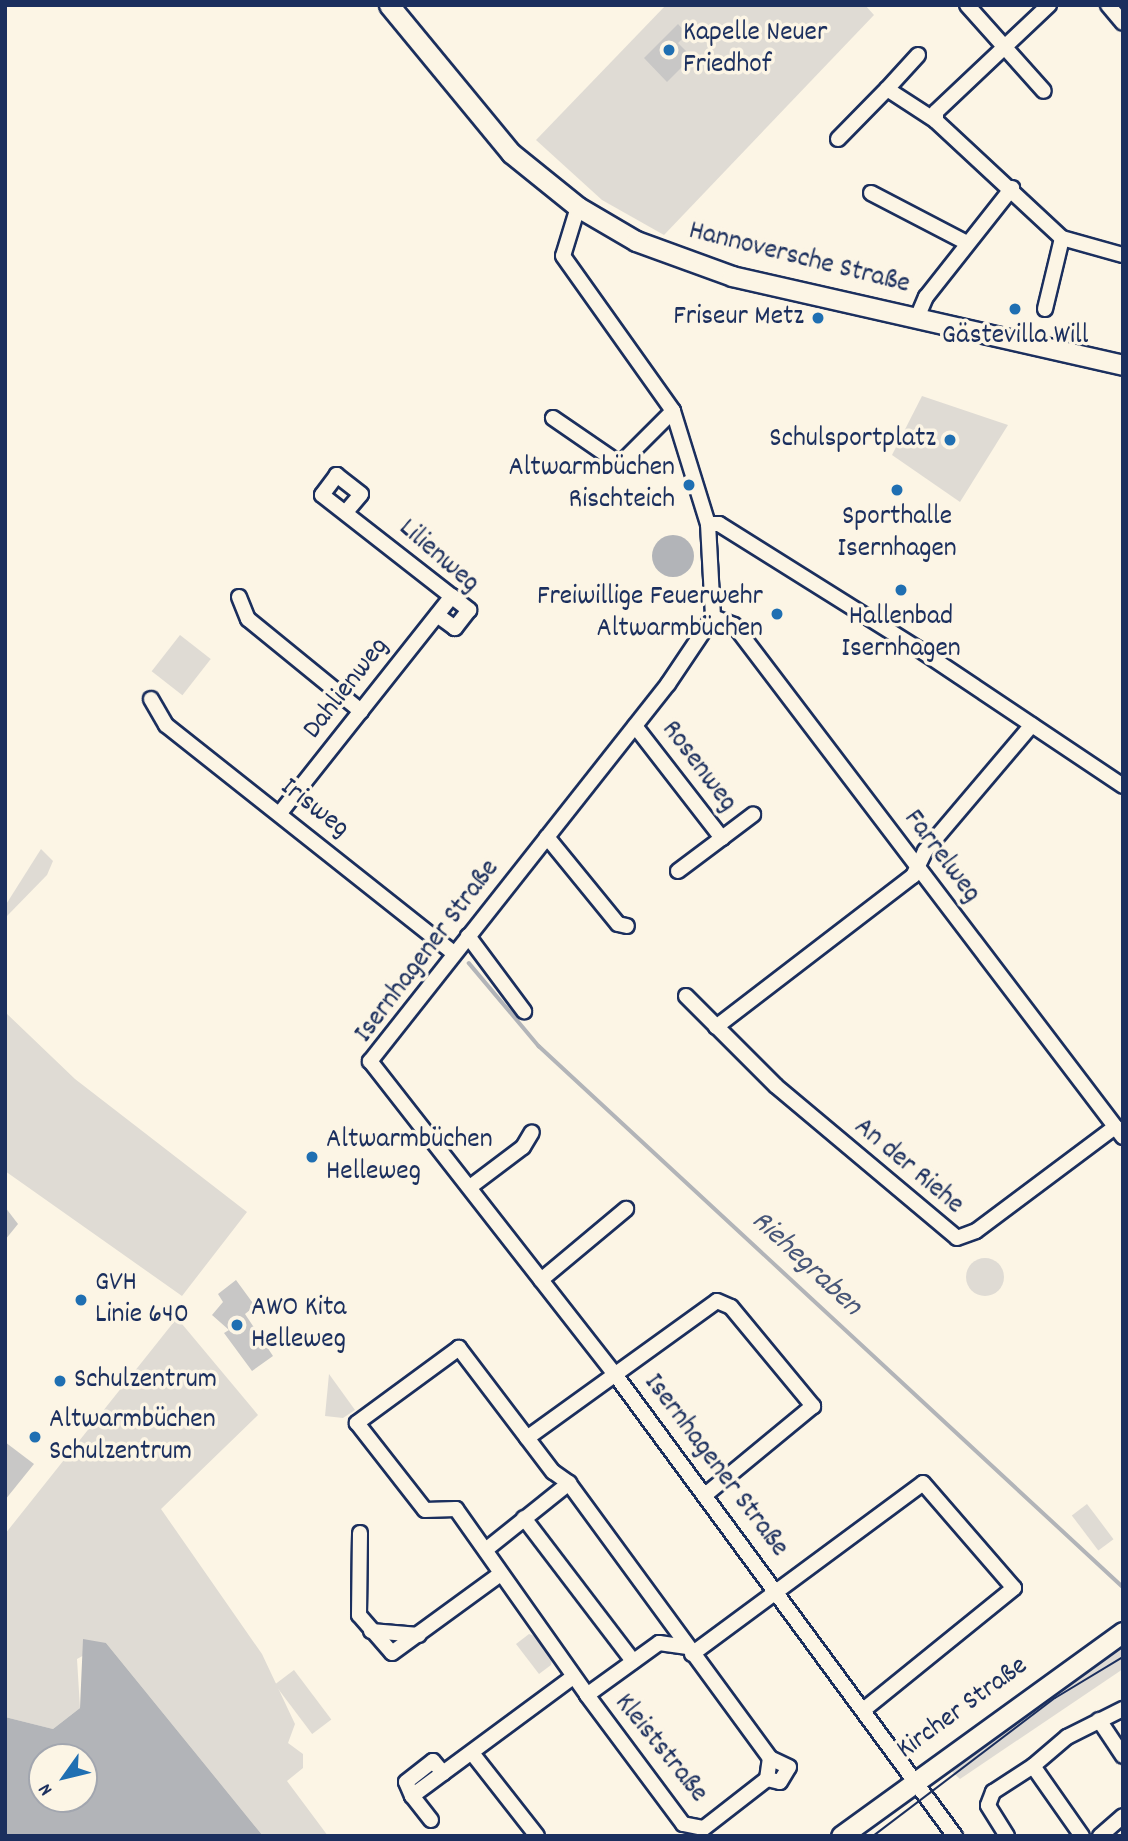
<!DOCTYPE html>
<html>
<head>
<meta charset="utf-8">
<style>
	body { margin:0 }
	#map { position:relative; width:1128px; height:1841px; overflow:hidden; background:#fcf5e5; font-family:Dekko,sans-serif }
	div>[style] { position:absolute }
	.green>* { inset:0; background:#dfdbd4; transform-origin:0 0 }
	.round { border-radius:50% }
	.water>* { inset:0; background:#b2b4b8 }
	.stream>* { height:3.5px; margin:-1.75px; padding:0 1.75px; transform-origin:1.75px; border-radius:1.75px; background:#b2b4b8 }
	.building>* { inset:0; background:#c8c7c6 }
	.roads { filter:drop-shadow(2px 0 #1b2f5e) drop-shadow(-2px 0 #1b2f5e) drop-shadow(0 2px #1b2f5e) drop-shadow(0 -2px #1b2f5e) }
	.street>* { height:14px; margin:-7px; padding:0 7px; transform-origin:7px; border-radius:7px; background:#fcf5e5 }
	.secondary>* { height:19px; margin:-9.5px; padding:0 9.5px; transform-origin:9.5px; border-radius:9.5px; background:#fcf5e5 }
	.tram>* { height:2px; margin:-1px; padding:0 1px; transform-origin:1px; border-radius:1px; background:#1b2f5e }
	.dots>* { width:19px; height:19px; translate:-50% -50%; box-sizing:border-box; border:4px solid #fcf5e5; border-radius:50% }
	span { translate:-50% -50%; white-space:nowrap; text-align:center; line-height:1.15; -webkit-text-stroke:7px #fcf5e5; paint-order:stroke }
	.poi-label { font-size:28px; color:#1b2f5e }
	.left { translate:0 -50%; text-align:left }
	.right { translate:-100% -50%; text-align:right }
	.street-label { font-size:28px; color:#1b2f5e }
	.water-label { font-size:30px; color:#485779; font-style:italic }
	.frame { position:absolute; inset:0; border:7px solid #1b2f5e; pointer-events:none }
	.north { position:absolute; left:28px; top:1743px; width:70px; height:70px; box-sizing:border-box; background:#fcf5e5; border:2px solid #a2a6af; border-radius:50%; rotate:236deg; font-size:19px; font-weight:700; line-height:28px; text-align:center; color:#1b2f5e }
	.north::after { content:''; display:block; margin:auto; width:24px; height:32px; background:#1f6fb2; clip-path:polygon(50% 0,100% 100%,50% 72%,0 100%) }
</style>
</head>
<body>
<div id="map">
	<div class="green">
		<i style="clip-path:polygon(666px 5px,865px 5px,874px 15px,664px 235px,602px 200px,536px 140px)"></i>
		<i style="clip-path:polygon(922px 396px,1008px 425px,960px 502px,892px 455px)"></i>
		<i style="left:180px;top:635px;width:39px;height:46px;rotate:38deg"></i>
		<i style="clip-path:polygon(41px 849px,53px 861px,47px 875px,7px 916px,5px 906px)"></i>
		<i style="clip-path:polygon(5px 1012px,75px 1079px,247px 1212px,182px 1296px,5px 1171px)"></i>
		<i class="round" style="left:966px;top:1258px;width:38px;height:38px"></i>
		<i style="clip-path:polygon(177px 1318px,258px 1415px,161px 1509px,262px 1654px,295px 1724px,288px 1743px,303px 1754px,303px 1768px,287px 1781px,328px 1836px,263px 1836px,106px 1643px,77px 1659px,80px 1708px,53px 1729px,5px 1717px,5px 1534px)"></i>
		<i style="clip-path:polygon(329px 1374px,355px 1410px,343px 1418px,325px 1416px)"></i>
		<i style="left:1087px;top:1504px;width:44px;height:19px;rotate:53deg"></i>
		<i style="clip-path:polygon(529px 1634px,543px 1639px,553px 1653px,551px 1665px,539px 1674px,516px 1644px)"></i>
		<i style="clip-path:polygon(1123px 1640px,1123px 1669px,960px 1779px,947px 1767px)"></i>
		<i style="left:294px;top:1670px;width:62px;height:24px;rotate:53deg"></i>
	</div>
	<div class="water">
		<i class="round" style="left:652px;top:535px;width:42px;height:42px"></i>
		<i style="clip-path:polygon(evenodd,83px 1639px,106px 1643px,263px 1836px,5px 1836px,5px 1717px,53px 1729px,80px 1708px,83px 1639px,42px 1757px,84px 1757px,84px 1799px,42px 1799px,42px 1757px)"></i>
	</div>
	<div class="stream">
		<i style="left:469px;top:963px;width:109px;rotate:49.9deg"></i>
		<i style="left:539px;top:1046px;width:796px;rotate:42.81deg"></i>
	</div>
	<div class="building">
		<i style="clip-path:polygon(678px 24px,687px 34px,678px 43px,692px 57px,667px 82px,644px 58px)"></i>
		<i style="clip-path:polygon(5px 1207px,18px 1224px,5px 1240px)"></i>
		<i style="clip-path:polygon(236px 1280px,255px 1306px,245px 1314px,273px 1356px,252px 1371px,224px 1333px,229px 1330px,212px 1315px,223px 1302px,218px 1294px)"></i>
		<i style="clip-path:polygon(5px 1442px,34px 1464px,5px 1500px)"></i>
	</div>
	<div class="roads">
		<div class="street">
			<i style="left:967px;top:5px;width:115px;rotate:48.2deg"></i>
			<i style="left:1049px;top:5px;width:156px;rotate:136.6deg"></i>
			<i style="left:936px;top:112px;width:9px;rotate:90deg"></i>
			<i style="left:936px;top:121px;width:172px;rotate:42.9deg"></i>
			<i style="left:1062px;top:238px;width:63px;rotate:15.6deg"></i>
			<i style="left:1108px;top:5px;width:23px;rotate:50deg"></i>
			<i style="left:918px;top:55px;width:46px;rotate:132.4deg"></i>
			<i style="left:887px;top:89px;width:59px;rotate:33.1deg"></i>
			<i style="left:838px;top:139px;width:70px;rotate:-45.6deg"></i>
			<i style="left:871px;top:193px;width:108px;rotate:27.5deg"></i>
			<i style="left:578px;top:207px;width:51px;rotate:107deg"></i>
			<i style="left:563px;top:256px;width:190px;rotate:54.6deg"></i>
			<i style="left:673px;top:411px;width:118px;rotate:72.8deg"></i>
			<i style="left:708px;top:524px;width:93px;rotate:86.9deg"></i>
			<i style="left:713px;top:617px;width:81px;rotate:123.9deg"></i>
			<i style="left:668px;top:684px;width:481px;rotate:128.3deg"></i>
			<i style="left:370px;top:1061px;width:396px;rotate:52deg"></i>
			<i style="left:614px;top:1373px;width:575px;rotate:53.63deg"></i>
			<i style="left:1045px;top:309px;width:73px;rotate:-76.5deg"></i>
			<i style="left:917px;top:318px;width:23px;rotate:-67deg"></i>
			<i style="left:926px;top:297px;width:139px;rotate:-51.7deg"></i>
			<i style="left:553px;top:418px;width:81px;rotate:34.5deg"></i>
			<i style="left:620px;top:464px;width:75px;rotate:-45deg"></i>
			<i style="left:346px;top:512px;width:23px;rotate:-50deg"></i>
			<i style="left:361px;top:494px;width:31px;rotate:-142deg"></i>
			<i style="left:337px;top:475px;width:25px;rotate:127deg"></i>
			<i style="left:322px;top:495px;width:187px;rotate:38deg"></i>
			<i style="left:469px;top:610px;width:23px;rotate:128deg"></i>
			<i style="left:455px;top:628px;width:22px;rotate:-144deg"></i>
			<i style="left:708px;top:524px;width:11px"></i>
			<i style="left:719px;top:524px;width:237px;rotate:32.1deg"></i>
			<i style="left:920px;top:650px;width:244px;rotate:33.8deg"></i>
			<i style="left:239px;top:597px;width:24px;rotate:68deg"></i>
			<i style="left:248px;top:619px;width:146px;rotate:39.2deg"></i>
			<i style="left:713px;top:617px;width:22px;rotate:21deg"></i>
			<i style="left:734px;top:625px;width:643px;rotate:52.77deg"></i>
			<i style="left:151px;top:699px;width:30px;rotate:60deg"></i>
			<i style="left:166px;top:725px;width:367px;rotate:38.4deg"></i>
			<i style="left:635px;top:726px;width:142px;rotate:52.2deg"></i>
			<i style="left:722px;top:838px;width:55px;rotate:143.1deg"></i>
			<i style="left:280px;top:813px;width:277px;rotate:-51.6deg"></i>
			<i style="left:547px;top:837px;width:112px;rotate:50.8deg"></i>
			<i style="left:618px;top:924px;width:9px;rotate:13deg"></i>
			<i style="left:722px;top:838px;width:39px;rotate:-37deg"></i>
			<i style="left:468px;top:936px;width:94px;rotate:53.3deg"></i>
			<i style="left:686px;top:996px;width:127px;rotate:45deg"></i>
			<i style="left:776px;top:1086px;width:236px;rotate:40deg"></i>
			<i style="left:957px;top:1238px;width:20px;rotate:-20deg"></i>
			<i style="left:976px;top:1231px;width:174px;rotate:-36.8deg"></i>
			<i style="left:716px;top:1027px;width:248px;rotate:-37.5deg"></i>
			<i style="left:913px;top:876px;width:28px;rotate:-64deg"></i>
			<i style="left:925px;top:851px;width:165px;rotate:-49.7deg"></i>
			<i style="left:470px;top:1187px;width:66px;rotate:-37deg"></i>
			<i style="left:523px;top:1147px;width:17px;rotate:-59deg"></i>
			<i style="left:541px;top:1280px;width:111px;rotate:-39.9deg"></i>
			<i style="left:527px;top:1438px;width:234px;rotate:-35.8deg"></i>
			<i style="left:717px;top:1301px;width:15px;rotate:23deg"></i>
			<i style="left:731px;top:1307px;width:129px;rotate:50.4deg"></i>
			<i style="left:813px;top:1406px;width:140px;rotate:140.5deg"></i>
			<i style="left:524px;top:1518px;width:180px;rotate:52.7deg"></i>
			<i style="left:360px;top:1533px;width:82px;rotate:90.7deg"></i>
			<i style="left:359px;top:1615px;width:50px;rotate:49deg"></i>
			<i style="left:392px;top:1653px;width:132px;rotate:-36.1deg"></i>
			<i style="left:488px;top:1548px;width:104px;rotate:-38.7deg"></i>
			<i style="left:371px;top:1631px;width:48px;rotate:4.8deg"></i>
			<i style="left:692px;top:1654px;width:287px;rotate:-36.5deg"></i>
			<i style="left:923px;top:1483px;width:139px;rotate:49.1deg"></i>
			<i style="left:1014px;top:1588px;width:191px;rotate:141deg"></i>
			<i style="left:587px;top:1695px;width:161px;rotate:53.3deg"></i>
			<i style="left:683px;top:1824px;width:21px;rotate:11deg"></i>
			<i style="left:704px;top:1828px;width:80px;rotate:-37.9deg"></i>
			<i style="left:767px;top:1779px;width:21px;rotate:-82deg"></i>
			<i style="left:770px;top:1758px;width:341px;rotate:-126.2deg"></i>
			<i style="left:569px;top:1483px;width:19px;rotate:-145deg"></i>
			<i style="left:553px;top:1472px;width:156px;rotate:-127.2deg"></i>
			<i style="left:459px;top:1348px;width:127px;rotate:143.7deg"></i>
			<i style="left:357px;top:1423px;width:110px;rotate:52deg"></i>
			<i style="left:425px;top:1510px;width:31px;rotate:-2deg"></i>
			<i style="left:456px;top:1509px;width:228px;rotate:54.8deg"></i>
			<i style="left:587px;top:1695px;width:89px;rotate:-35.8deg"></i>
			<i style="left:659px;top:1643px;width:27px;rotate:8deg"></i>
			<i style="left:1099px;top:1720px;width:43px;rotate:56.3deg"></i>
			<i style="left:472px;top:1753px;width:105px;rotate:51.9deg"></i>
			<i style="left:767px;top:1779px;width:13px;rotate:13deg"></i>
			<i style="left:780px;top:1782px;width:17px;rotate:-59deg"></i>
			<i style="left:789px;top:1767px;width:21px;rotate:-155deg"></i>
			<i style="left:412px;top:1796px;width:15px;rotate:-113deg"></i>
			<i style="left:406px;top:1782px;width:34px;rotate:-38deg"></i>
			<i style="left:433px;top:1761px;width:16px;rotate:50deg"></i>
			<i style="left:431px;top:1820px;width:31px;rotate:-128deg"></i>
			<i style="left:412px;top:1796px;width:200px;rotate:-36.5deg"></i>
			<i style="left:1007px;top:1836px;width:36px;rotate:-122deg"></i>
			<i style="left:988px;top:1805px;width:14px;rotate:-69deg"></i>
			<i style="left:993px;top:1792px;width:48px;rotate:-33deg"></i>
			<i style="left:1082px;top:1836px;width:85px;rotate:-125deg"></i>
			<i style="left:1033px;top:1766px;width:45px;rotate:-40.5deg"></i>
			<i style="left:1067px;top:1737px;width:63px;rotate:-26.6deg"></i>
			<i style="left:1100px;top:1836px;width:30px;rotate:-41deg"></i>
		</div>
		<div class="secondary">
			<i style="left:389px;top:5px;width:192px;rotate:50.5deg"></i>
			<i style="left:511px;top:153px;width:86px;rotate:38.9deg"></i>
			<i style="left:578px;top:207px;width:67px;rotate:30.4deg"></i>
			<i style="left:636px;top:241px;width:102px;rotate:20deg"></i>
			<i style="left:732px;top:276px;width:401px;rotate:12.8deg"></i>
			<i style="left:841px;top:1836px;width:348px;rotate:-35.9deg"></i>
		</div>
	</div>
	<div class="tram">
		<i style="left:873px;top:1836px;width:228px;rotate:-37.2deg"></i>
		<i style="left:1055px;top:1698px;width:79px;rotate:-31.1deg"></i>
	</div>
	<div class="dots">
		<i style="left:669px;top:50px;background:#1f6fb2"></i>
		<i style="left:1015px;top:309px;background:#1f6fb2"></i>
		<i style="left:818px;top:318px;background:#1f6fb2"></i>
		<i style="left:950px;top:440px;background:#1f6fb2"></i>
		<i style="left:689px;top:485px;background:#1f6fb2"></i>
		<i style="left:897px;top:490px;background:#1f6fb2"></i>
		<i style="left:901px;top:590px;background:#1f6fb2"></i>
		<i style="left:777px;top:614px;background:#1f6fb2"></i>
		<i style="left:312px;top:1157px;background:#1f6fb2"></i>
		<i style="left:81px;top:1300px;background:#1f6fb2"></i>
		<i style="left:237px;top:1325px;background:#1f6fb2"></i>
		<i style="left:60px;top:1381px;background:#1f6fb2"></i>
		<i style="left:35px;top:1437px;background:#1f6fb2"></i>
	</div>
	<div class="poi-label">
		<span class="left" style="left:683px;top:50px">Kapelle Neuer<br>Friedhof</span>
		<span class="right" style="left:804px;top:318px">Friseur Metz</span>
		<span style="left:1015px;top:337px">Gästevilla Will</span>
		<span class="right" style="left:936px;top:440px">Schulsportplatz</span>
		<span class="right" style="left:675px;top:485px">Altwarmbüchen<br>Rischteich</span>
		<span style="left:897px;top:534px">Sporthalle<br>Isernhagen</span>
		<span class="right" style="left:763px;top:614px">Freiwillige Feuerwehr<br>Altwarmbüchen</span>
		<span style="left:901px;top:634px">Hallenbad<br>Isernhagen</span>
		<span class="left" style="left:326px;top:1157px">Altwarmbüchen<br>Helleweg</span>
		<span class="left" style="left:95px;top:1300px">GVH<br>Linie 640</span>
		<span class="left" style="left:251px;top:1325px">AWO Kita<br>Helleweg</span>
		<span class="left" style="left:74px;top:1381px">Schulzentrum</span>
		<span class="left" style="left:49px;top:1437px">Altwarmbüchen<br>Schulzentrum</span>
	</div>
	<div class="street-label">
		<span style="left:799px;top:259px;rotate:14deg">Hannoversche Straße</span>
		<span style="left:438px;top:557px;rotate:41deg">Lilienweg</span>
		<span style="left:347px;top:689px;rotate:-52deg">Dahlienweg</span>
		<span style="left:698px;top:767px;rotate:53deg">Rosenweg</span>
		<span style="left:314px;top:809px;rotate:38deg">Irisweg</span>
		<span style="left:941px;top:857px;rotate:53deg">Farrelweg</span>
		<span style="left:428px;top:952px;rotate:-53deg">Isernhagener Straße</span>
		<span style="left:908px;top:1167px;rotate:40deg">An der Riehe</span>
		<span style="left:715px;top:1466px;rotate:53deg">Isernhagener Straße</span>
		<span style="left:963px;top:1709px;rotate:-36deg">Kircher Straße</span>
		<span style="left:660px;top:1749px;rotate:51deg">Kleiststraße</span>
	</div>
	<div class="water-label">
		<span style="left:805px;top:1265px;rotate:43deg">Riehegraben</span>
	</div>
	<div class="frame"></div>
	<div class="north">N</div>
</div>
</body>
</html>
